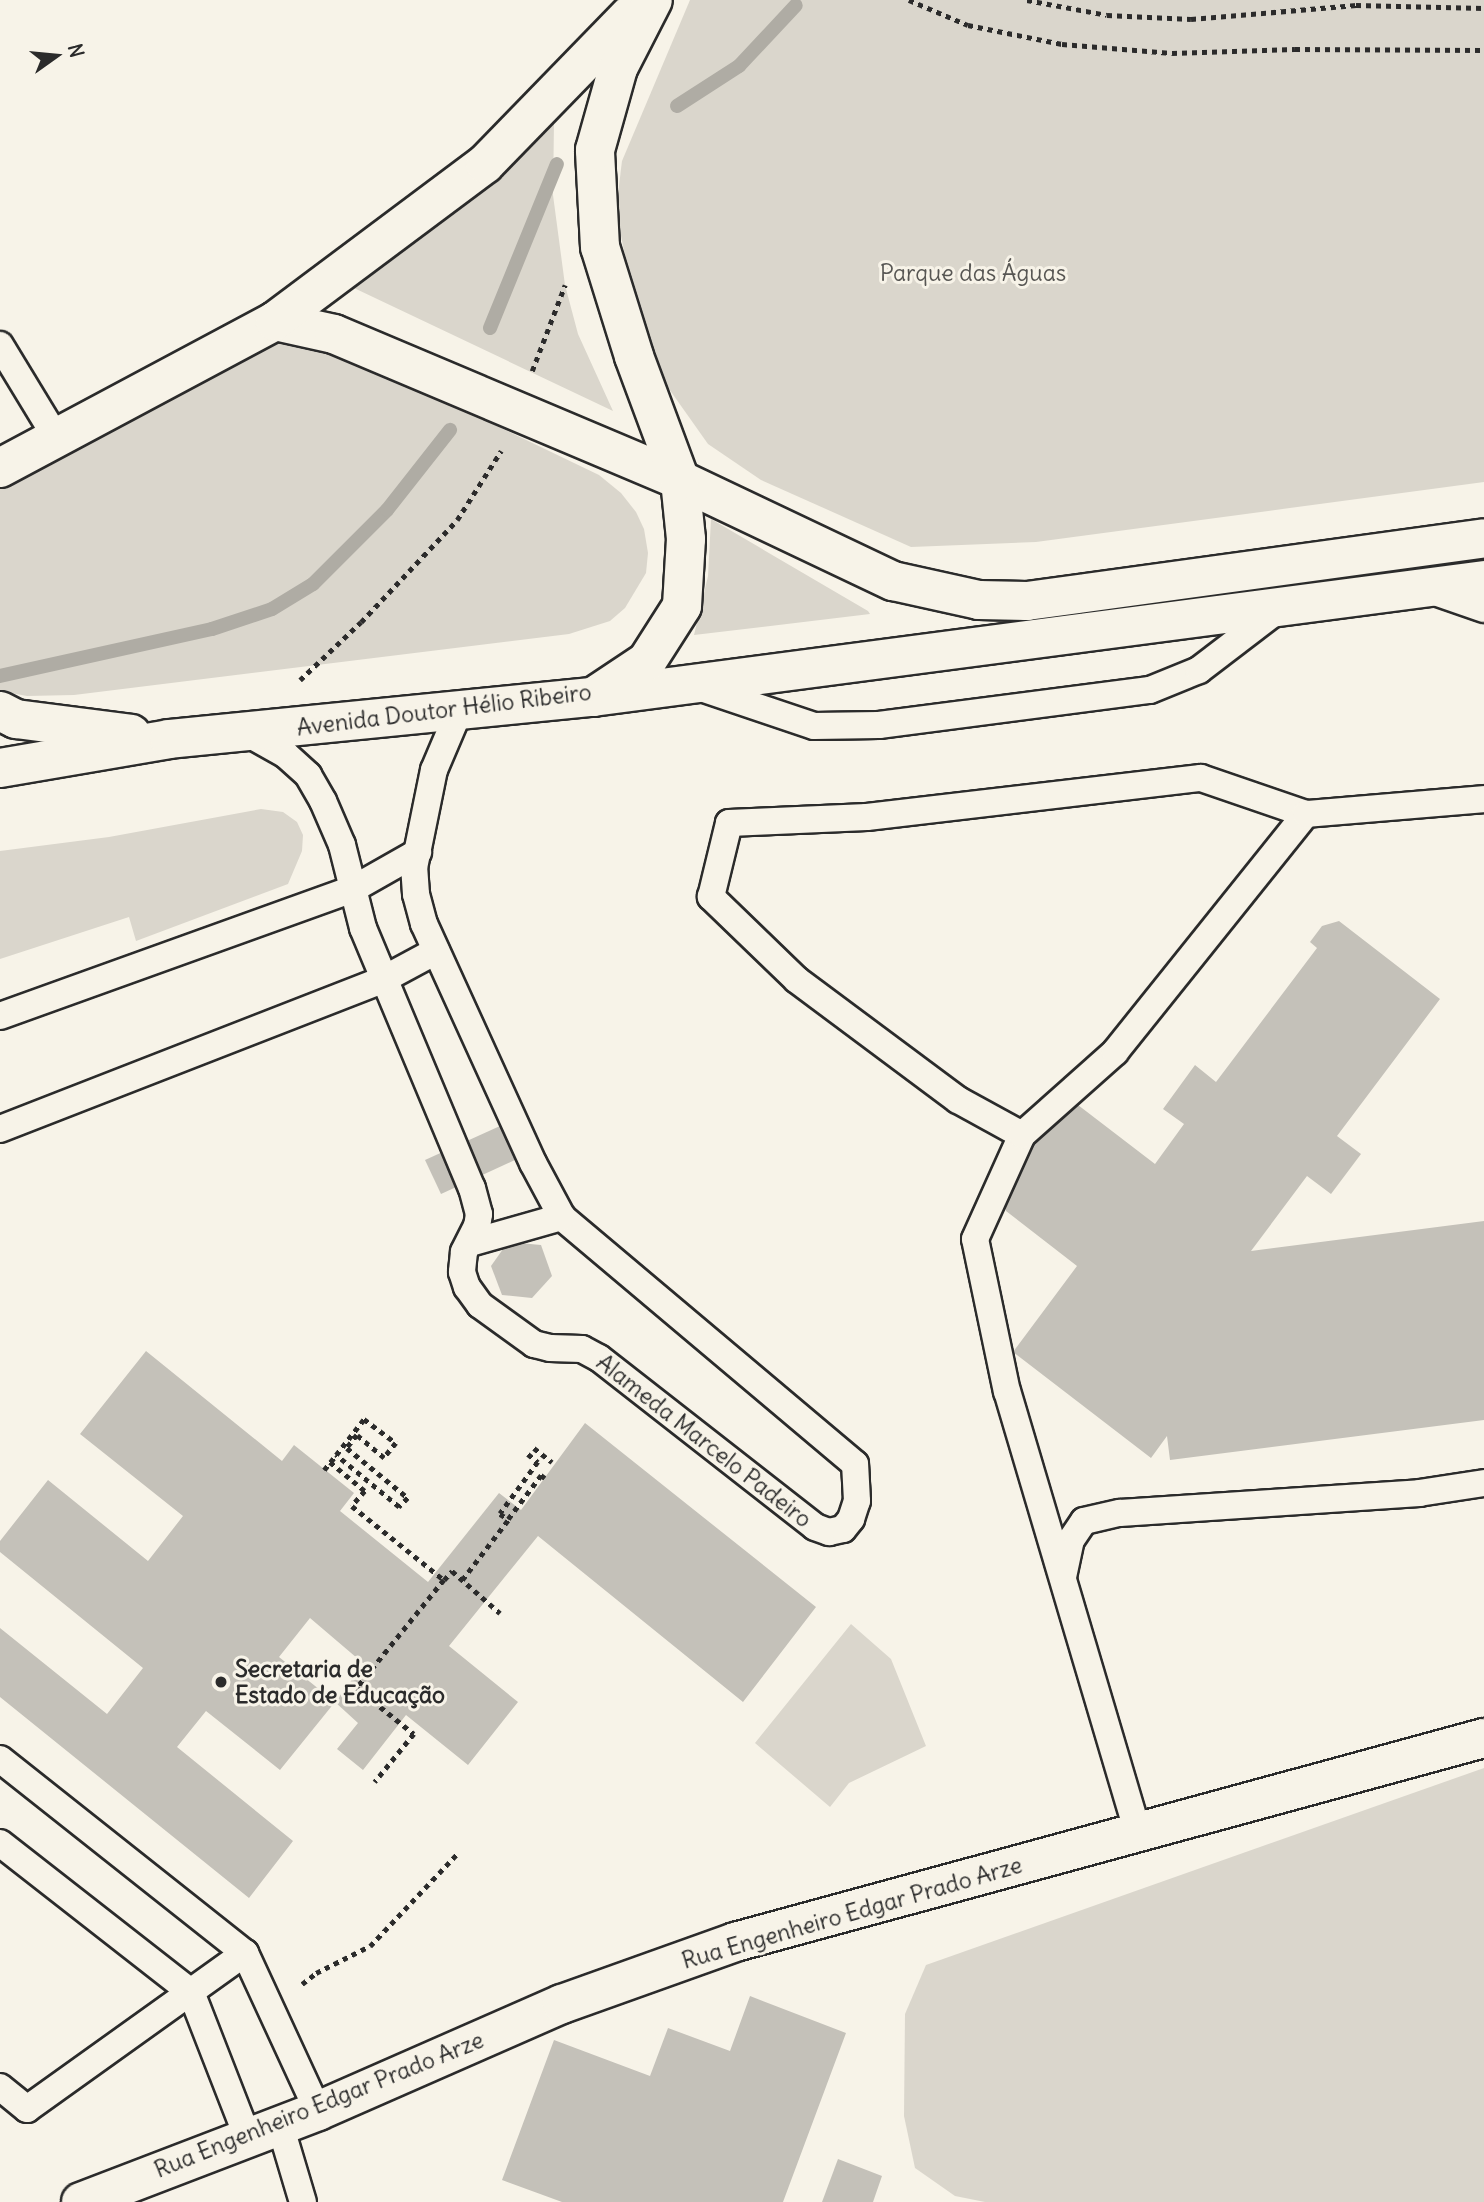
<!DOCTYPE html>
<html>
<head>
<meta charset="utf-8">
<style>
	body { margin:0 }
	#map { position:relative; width:1484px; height:2202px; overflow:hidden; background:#f7f3e8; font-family:Delius,sans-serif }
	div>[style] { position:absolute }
	.green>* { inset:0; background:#dad6cc }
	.stream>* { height:14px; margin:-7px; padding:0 7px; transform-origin:7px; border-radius:7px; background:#afaca4 }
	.building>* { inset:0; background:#c4c1b9 }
	.path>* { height:4.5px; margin-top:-2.25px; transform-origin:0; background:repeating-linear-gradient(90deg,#2b2b2b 0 5px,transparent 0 10px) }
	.roads { filter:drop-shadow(2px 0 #2b2b2b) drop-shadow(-2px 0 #2b2b2b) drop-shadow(0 2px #2b2b2b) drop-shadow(0 -2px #2b2b2b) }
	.service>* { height:26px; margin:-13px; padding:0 13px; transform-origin:13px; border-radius:13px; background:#f7f3e8 }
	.minor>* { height:38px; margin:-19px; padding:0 19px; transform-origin:19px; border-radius:19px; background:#f7f3e8 }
	.tertiary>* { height:38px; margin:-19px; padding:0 19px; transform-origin:19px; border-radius:19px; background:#f7f3e8 }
	.primary>* { height:38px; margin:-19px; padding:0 19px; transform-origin:19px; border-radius:19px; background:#f7f3e8 }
	.dots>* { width:19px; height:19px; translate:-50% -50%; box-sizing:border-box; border:4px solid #f7f3e8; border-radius:50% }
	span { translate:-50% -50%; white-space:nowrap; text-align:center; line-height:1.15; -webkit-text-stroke:6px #f7f3e8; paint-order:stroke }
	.park-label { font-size:23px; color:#575653 }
	.street-label { font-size:23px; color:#2b2b2b }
	.poi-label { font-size:23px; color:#2b2b2b; font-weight:700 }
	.left { translate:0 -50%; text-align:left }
	.north { position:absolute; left:21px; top:21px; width:70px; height:70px; -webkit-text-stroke:5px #f7f3e8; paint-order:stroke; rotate:75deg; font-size:19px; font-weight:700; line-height:28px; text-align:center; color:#2b2b2b }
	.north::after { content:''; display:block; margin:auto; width:24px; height:32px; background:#2b2b2b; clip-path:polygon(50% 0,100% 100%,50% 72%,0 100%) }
</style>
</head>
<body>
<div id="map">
	<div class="green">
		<i style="clip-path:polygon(690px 0,1484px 0,1484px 482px,1036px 542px,911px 547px,761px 480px,708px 444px,662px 379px,634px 302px,616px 210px,622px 161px)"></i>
		<i style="clip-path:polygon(554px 122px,553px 195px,565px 285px,578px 334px,613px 411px,335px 279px)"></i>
		<i style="clip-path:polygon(261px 335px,318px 340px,599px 475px,621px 493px,636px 512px,644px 529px,648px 553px,646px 573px,625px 608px,610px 621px,569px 634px,74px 695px,27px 696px,0 691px,0 483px)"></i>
		<i style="clip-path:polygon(711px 519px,868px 611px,870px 614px,694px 635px,708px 576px)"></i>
		<i style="clip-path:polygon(261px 809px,283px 812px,297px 822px,303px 835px,302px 851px,288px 884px,136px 941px,129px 917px,0 959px,0 851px,109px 837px)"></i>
		<i style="clip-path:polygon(851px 1624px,891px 1659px,926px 1746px,849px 1783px,830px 1807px,755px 1743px)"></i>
		<i style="clip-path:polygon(1484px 1768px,1484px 2202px,985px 2202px,955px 2196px,915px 2168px,904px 2116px,905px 2014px,926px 1965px)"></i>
	</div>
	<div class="stream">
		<i style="left:677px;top:106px;width:74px;rotate:-32.8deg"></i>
		<i style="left:739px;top:66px;width:83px;rotate:-46.9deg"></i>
		<i style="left:490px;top:328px;width:177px;rotate:-67.8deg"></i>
		<i style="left:0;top:676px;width:217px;rotate:-12.5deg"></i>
		<i style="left:212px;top:629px;width:63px;rotate:-18.4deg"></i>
		<i style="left:272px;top:609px;width:48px;rotate:-31.4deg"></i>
		<i style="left:313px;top:584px;width:105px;rotate:-45deg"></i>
		<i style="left:387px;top:510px;width:102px;rotate:-51.8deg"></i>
	</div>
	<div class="building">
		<i style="clip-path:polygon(1339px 921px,1440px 999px,1337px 1136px,1361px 1154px,1331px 1194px,1307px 1176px,1251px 1251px,1484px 1221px,1484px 1420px,1170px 1460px,1167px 1436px,1151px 1458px,1013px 1352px,1077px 1266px,1006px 1211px,1001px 1189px,1060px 1110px,1078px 1105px,1155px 1164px,1184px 1124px,1163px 1109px,1195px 1065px,1216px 1082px,1317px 948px,1310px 942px,1322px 926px)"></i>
		<i style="clip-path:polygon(500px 1126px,506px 1126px,517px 1159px,441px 1194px,425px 1160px)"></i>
		<i style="clip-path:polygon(508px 1242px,541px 1245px,552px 1276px,532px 1298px,502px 1295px,491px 1266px)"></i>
		<i style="clip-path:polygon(evenodd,146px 1351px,282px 1461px,294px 1445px,354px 1493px,340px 1511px,428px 1582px,499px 1493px,521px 1510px,585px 1423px,816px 1607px,743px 1702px,538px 1536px,449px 1646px,518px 1702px,468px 1765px,406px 1715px,363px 1770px,337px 1749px,358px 1723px,335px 1702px,280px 1770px,206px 1711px,177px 1747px,293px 1841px,249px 1898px,0 1697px,0 1628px,107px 1714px,143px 1668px,0 1552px,0 1541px,48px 1480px,148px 1561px,183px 1516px,80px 1434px,146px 1351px,310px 1618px,364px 1664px,335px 1702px,279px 1657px,310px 1618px)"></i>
		<i style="clip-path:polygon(750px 1996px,846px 2033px,783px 2202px,562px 2202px,502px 2180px,554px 2040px,650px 2076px,668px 2028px,730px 2051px)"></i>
		<i style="clip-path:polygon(838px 2159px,882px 2176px,873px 2202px,822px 2202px)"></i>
	</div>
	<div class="path">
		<i style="left:909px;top:0;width:64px;rotate:23deg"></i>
		<i style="left:968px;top:25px;width:96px;rotate:11.4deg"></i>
		<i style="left:1062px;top:44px;width:110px;rotate:4.7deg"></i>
		<i style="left:1172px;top:53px;width:123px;rotate:-1.9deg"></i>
		<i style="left:1295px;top:49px;width:189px;rotate:0.3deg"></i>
		<i style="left:1027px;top:0;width:81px;rotate:10.6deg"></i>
		<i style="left:1107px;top:15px;width:84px;rotate:2.7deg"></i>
		<i style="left:1191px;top:19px;width:166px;rotate:-4.8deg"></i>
		<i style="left:1356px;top:5px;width:128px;rotate:1.3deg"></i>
		<i style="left:532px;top:371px;width:92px;rotate:-69deg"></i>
		<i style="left:300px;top:680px;width:84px;rotate:-43.6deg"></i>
		<i style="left:361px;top:622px;width:140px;rotate:-46.7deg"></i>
		<i style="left:457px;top:520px;width:82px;rotate:-57.5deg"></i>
		<i style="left:534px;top:1448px;width:23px;rotate:38deg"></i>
		<i style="left:528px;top:1454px;width:13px;rotate:39deg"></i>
		<i style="left:538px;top:1462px;width:64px;rotate:126.2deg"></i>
		<i style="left:500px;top:1514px;width:9px;rotate:32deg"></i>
		<i style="left:508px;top:1519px;width:55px;rotate:-53.1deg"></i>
		<i style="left:541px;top:1475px;width:5px;rotate:37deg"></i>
		<i style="left:330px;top:1462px;width:45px;rotate:39.6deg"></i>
		<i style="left:365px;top:1491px;width:20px;rotate:131deg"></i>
		<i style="left:352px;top:1506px;width:118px;rotate:38.8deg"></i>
		<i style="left:444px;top:1580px;width:139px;rotate:128.9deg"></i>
		<i style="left:357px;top:1688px;width:73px;rotate:38.9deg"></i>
		<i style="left:414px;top:1734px;width:62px;rotate:129.1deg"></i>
		<i style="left:324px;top:1470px;width:19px;rotate:-51deg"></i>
		<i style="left:336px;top:1455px;width:46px;rotate:-52.1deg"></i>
		<i style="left:364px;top:1419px;width:40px;rotate:37deg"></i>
		<i style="left:396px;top:1443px;width:19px;rotate:129deg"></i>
		<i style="left:384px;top:1458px;width:35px;rotate:-140deg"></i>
		<i style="left:357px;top:1435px;width:16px;rotate:128deg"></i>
		<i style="left:347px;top:1448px;width:79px;rotate:39.3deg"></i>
		<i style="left:408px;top:1498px;width:13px;rotate:135deg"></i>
		<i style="left:399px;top:1507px;width:82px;rotate:-140.5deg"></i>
		<i style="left:444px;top:1580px;width:12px;rotate:-48deg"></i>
		<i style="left:452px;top:1571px;width:64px;rotate:41.2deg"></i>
		<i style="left:462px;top:1580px;width:76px;rotate:-52.5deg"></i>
		<i style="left:302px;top:1984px;width:18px;rotate:-38deg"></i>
		<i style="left:316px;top:1973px;width:60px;rotate:-26.6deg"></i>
		<i style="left:370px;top:1946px;width:127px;rotate:-46.6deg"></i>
	</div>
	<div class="roads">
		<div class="service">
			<i style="left:0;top:345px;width:108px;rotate:58.7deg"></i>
			<i style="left:1429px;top:590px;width:58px;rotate:19.1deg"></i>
			<i style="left:698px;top:687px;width:122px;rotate:18.6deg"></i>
			<i style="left:814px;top:726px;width:65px;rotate:-0.9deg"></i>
			<i style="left:879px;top:725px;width:273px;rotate:-7.4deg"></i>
			<i style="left:1150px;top:690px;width:53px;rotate:-22.2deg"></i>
			<i style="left:1199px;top:670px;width:102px;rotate:-37.4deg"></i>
			<i style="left:245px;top:732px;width:47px;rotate:29.3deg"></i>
			<i style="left:286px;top:755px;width:30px;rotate:42deg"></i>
			<i style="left:308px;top:775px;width:30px;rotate:60deg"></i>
			<i style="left:323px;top:801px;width:48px;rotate:66.6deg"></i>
			<i style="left:342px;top:845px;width:86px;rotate:75.8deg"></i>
			<i style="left:363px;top:928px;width:282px;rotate:67.3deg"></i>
			<i style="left:472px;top:1188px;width:27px;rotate:75deg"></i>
			<i style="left:479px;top:1214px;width:12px;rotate:99deg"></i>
			<i style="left:477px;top:1226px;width:29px;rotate:117deg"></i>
			<i style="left:464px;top:1252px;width:20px;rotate:96deg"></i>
			<i style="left:462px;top:1272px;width:16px;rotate:72deg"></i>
			<i style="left:467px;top:1287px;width:22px;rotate:54deg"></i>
			<i style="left:480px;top:1305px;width:67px;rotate:35.8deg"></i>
			<i style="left:534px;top:1344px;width:16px;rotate:14deg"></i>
			<i style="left:550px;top:1348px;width:32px;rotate:2deg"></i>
			<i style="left:582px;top:1349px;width:19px;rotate:28deg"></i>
			<i style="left:599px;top:1358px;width:274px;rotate:38deg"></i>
			<i style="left:815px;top:1527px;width:15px;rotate:20deg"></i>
			<i style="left:829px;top:1532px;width:14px;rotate:-12deg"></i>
			<i style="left:843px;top:1529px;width:13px;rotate:-51deg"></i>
			<i style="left:851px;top:1519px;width:19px;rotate:-72deg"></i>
			<i style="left:857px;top:1501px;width:37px;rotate:-93deg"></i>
			<i style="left:855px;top:1464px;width:383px;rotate:-139.9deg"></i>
			<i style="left:562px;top:1217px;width:61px;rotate:-118.2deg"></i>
			<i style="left:533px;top:1163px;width:263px;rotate:-114.5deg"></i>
			<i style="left:424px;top:924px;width:31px;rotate:-105deg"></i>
			<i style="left:416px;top:894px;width:26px;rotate:-94deg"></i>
			<i style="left:414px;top:868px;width:100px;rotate:-78.5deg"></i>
			<i style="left:434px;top:770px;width:64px;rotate:-67deg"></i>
			<i style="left:0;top:1016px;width:375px;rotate:-19.8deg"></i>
			<i style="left:353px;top:889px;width:75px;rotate:-29.6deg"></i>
			<i style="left:0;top:1129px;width:412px;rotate:-21.3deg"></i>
			<i style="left:384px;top:979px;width:59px;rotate:-28.3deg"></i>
			<i style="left:1022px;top:1135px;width:73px;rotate:-151.3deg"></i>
			<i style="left:958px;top:1100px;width:201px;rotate:-143.3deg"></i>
			<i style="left:797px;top:980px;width:120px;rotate:-136deg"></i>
			<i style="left:711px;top:897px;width:76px;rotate:-76.3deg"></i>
			<i style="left:729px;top:823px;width:138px;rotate:-2.5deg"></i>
			<i style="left:867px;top:817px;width:336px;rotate:-6.7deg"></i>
			<i style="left:1201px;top:778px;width:111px;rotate:18.9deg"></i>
			<i style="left:470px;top:1243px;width:96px;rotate:-15.8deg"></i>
			<i style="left:1063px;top:1577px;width:38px;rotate:-78deg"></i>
			<i style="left:1071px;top:1540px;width:23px;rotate:-56deg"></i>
			<i style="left:1084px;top:1521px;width:37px;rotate:-13deg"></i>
			<i style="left:1120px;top:1513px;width:300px;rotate:-3.8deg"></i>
			<i style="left:1419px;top:1493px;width:66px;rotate:-8.7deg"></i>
			<i style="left:0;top:1759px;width:313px;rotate:38.4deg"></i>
			<i style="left:245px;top:1953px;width:174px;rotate:65.2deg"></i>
			<i style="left:1138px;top:1833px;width:460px;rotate:-106.5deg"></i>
			<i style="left:1007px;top:1392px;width:156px;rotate:-101.8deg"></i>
			<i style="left:975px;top:1239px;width:114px;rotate:-65.7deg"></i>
			<i style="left:1022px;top:1135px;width:125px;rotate:-41.7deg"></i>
			<i style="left:1115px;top:1052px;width:305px;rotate:-51.3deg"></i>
			<i style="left:1306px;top:814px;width:179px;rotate:-4.8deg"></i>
			<i style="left:0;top:1843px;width:242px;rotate:38deg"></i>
			<i style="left:191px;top:1992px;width:155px;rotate:68.7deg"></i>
			<i style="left:0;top:2087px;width:35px;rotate:39deg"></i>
			<i style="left:27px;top:2109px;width:268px;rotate:-35.6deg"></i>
			<i style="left:280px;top:2125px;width:80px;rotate:73.4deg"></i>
		</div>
		<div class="minor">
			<i style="left:81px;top:2202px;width:254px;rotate:-21deg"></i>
			<i style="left:318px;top:2111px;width:266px;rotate:-23.7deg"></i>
			<i style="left:562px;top:2004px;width:184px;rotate:-19.7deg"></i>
			<i style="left:735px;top:1942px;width:776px;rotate:-15.24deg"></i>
		</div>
		<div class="tertiary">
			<i style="left:680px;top:480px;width:236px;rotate:25.4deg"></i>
			<i style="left:893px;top:581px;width:88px;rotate:12.5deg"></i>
			<i style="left:979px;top:600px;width:48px;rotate:1.2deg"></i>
			<i style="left:1027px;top:601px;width:461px;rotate:-7.8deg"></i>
			<i style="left:593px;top:697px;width:899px;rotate:-7.48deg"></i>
		</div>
		<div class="primary">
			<i style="left:275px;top:321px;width:60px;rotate:12.4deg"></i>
			<i style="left:334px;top:334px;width:376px;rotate:22.9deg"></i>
			<i style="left:0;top:468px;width:312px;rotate:-28.1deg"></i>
			<i style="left:275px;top:321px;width:262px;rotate:-36.8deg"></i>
			<i style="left:485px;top:164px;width:208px;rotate:-45.8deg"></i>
			<i style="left:0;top:711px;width:18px;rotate:27deg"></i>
			<i style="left:16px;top:719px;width:116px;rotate:7.4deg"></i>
			<i style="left:0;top:768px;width:171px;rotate:-9.7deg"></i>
			<i style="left:169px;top:739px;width:426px;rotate:-5.7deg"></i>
			<i style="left:593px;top:697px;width:65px;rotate:-33.7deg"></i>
			<i style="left:647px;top:661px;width:65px;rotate:-57.5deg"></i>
			<i style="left:682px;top:606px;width:67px;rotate:-86.6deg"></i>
			<i style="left:686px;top:539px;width:59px;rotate:-95.8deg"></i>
			<i style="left:680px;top:480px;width:132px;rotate:-110.4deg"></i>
			<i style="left:634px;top:356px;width:114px;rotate:-107.3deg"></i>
			<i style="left:600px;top:247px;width:97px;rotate:-93deg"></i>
			<i style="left:595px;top:150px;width:85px;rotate:-74.3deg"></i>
			<i style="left:618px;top:68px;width:76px;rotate:-62.8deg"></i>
		</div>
	</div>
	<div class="dots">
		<i style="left:221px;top:1682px;background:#2b2b2b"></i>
	</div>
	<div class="park-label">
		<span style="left:973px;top:273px">Parque das Águas</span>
	</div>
	<div class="street-label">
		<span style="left:444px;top:710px;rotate:-7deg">Avenida Doutor Hélio Ribeiro</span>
		<span style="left:704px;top:1441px;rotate:38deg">Alameda Marcelo Padeiro</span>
		<span style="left:852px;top:1913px;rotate:-16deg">Rua Engenheiro Edgar Prado Arze</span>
		<span style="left:319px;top:2105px;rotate:-22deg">Rua Engenheiro Edgar Prado Arze</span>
	</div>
	<div class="poi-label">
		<span class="left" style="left:235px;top:1682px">Secretaria de<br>Estado de Educação</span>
	</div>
	<div class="north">N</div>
</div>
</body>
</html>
